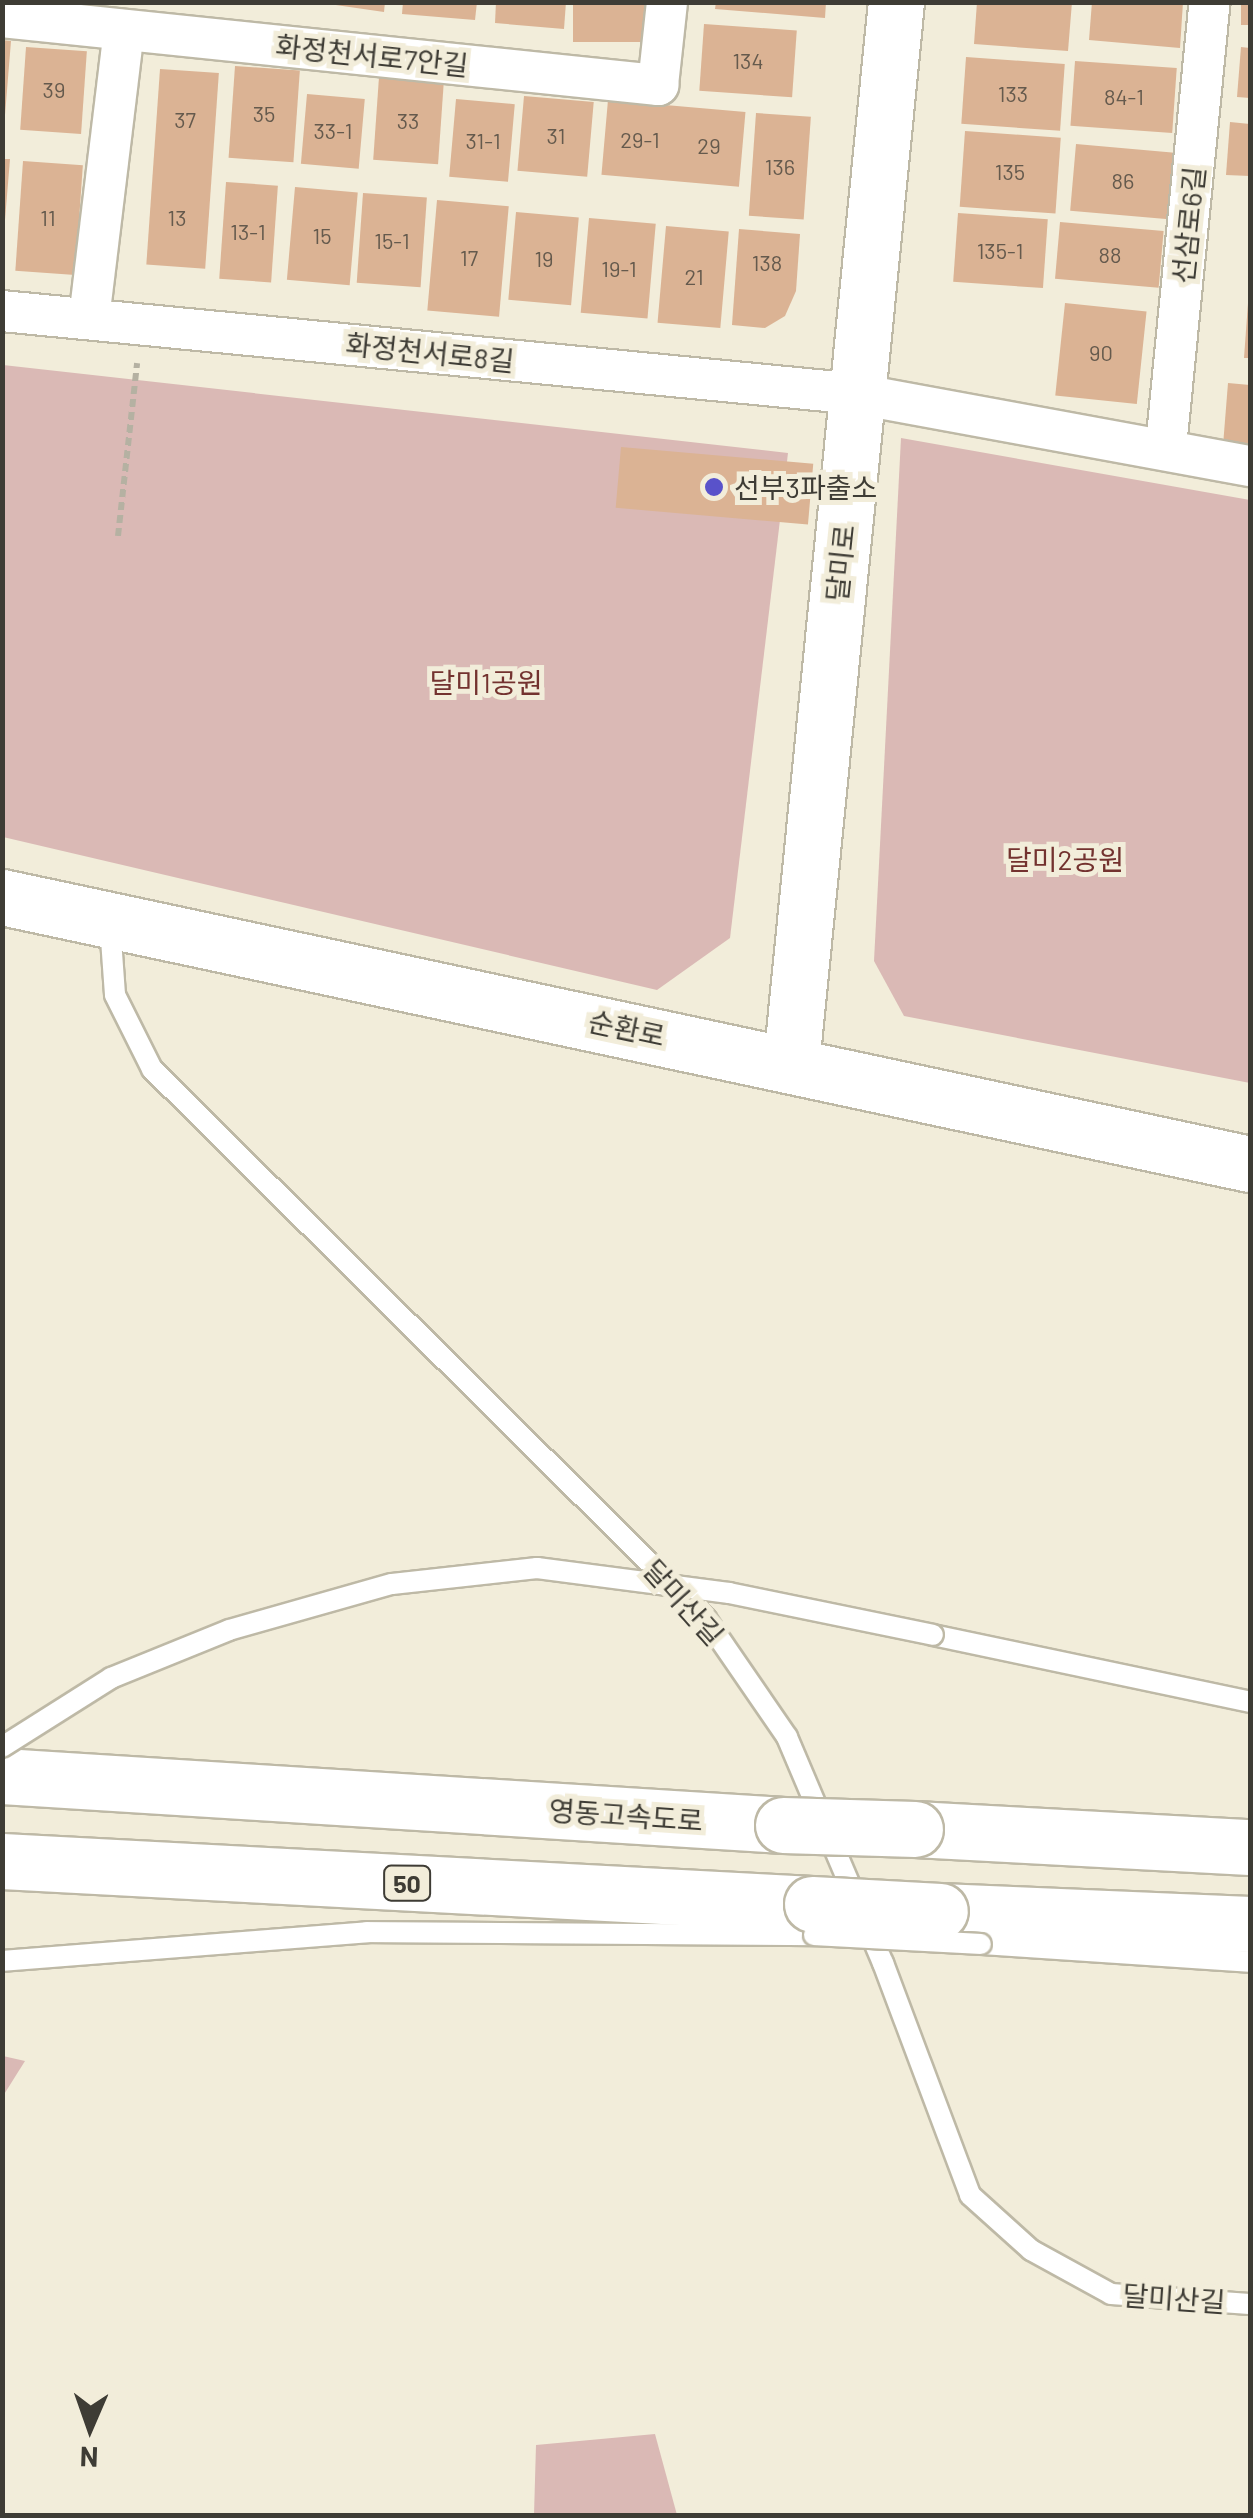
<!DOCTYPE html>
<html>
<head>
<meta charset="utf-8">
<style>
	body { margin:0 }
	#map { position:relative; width:1253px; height:2518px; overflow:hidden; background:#f2edda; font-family:Barlow,"Noto Sans KR",sans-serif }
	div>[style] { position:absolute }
	.green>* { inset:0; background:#dab9b5 }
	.building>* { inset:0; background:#dbb394; transform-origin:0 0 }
	.path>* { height:6px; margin-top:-3px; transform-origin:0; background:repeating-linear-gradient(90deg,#b5b1a2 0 8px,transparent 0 13px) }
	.roads { filter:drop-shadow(2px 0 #beb9a6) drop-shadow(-2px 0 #beb9a6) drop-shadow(0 2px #beb9a6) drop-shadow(0 -2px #beb9a6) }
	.lane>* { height:20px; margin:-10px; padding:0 10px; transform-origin:10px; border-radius:10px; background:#fff }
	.street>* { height:40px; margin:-20px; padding:0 20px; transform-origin:20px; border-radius:20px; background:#fff }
	.secondary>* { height:55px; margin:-27.5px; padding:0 27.5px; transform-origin:27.5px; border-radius:27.5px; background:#fff }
	.highway>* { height:55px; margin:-27.5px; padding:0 27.5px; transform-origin:27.5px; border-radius:27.5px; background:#fff }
	.bridges { filter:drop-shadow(2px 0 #beb9a6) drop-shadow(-2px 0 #beb9a6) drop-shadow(0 2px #beb9a6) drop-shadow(0 -2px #beb9a6) }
	.lane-bridge>* { height:20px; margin:-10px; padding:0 10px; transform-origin:10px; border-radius:10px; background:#fff }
	.highway-bridge>* { height:55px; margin:-27.5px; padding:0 27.5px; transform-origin:27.5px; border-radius:27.5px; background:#fff }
	.dots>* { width:28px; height:28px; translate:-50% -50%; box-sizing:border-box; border:5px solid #f2edda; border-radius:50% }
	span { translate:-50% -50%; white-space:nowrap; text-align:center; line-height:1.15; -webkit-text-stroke:10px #f2edda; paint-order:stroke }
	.number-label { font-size:22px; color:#655a4d }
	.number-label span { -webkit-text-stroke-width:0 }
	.shield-label span { padding:2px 8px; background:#f2edda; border:2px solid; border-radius:8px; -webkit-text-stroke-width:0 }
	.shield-label { font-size:25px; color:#3e3c35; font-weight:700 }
	.street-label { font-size:28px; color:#3e3c35 }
	.poi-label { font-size:28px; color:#3e3c35 }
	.left { translate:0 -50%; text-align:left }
	.park-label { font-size:28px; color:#73322f }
	.frame { position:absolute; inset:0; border:5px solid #3e3c35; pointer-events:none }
	.north { position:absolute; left:40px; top:2378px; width:100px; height:100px; -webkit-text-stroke:8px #f2edda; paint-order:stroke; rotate:182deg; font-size:28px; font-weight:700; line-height:40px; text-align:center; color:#3e3c35 }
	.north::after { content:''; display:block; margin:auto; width:35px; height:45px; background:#3e3c35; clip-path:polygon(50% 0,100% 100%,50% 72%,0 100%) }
</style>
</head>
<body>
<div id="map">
	<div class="green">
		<i style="clip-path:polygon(3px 365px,788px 453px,730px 938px,657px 990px,3px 837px)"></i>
		<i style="clip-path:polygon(901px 438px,1250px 500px,1250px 1083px,904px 1016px,874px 961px)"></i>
		<i style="clip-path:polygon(3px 2056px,25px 2061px,3px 2096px,2px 2056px)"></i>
		<i style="clip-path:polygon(655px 2434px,677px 2515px,534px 2515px,536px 2445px)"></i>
	</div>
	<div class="building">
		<i style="clip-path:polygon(315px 2px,385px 2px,384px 12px)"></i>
		<i style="clip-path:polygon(403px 2px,477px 2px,475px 20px,402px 14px)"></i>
		<i style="clip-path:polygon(496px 2px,566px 2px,564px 29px,495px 23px)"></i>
		<i style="left:573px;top:2px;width:76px;height:40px"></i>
		<i style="clip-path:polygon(716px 2px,826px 2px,825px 18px,715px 9px)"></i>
		<i style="clip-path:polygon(977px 2px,1072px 2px,1068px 51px,974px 44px)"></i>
		<i style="clip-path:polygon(1092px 2px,1183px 2px,1180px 48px,1089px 40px)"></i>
		<i style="left:1241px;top:2px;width:9px;height:23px"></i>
		<i style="left:704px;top:24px;width:93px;height:67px;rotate:4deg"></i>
		<i style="clip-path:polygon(2px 40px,11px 41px,5px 115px,2px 115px)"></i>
		<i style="left:26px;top:47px;width:61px;height:83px;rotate:4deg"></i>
		<i style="clip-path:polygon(1241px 47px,1250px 48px,1250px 98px,1237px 97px)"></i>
		<i style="left:966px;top:57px;width:99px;height:67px;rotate:4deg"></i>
		<i style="left:1075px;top:61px;width:102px;height:65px;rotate:4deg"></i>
		<i style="left:235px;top:66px;width:65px;height:92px;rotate:4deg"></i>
		<i style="left:160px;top:69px;width:59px;height:196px;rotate:4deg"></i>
		<i style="left:379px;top:77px;width:65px;height:83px;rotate:4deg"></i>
		<i style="left:307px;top:94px;width:58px;height:70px;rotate:5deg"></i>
		<i style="left:524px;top:96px;width:70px;height:75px;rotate:5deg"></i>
		<i style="left:456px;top:99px;width:59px;height:78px;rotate:5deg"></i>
		<i style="left:608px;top:100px;width:138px;height:75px;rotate:5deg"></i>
		<i style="left:756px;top:113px;width:55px;height:103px;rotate:4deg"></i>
		<i style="clip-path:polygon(1230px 122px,1250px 124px,1250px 176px,1226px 175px)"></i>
		<i style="left:965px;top:131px;width:96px;height:76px;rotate:4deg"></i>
		<i style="left:1076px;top:144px;width:99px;height:67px;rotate:5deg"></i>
		<i style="clip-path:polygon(2px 159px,10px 159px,5px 220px,2px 220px)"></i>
		<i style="left:23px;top:161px;width:60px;height:110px;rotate:4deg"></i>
		<i style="left:226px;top:182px;width:52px;height:97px;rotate:4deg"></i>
		<i style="left:295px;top:187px;width:63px;height:93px;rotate:5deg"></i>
		<i style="left:363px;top:193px;width:64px;height:90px;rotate:4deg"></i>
		<i style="left:437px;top:200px;width:72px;height:111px;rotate:5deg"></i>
		<i style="left:516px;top:212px;width:63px;height:88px;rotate:5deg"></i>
		<i style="left:958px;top:213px;width:90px;height:69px;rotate:4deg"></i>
		<i style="left:589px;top:218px;width:67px;height:95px;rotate:5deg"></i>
		<i style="left:1060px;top:222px;width:104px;height:57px;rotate:5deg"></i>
		<i style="left:666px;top:226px;width:63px;height:97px;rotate:5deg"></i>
		<i style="clip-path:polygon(739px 229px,800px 234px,796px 291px,785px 316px,765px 328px,732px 325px)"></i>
		<i style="left:1065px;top:303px;width:82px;height:93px;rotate:6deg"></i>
		<i style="clip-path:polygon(1248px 303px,1250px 303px,1250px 358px,1244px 358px)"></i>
		<i style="clip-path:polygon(1228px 383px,1250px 385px,1250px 460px,1222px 458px)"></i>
		<i style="left:621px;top:447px;width:193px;height:61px;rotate:5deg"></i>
	</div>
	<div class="path">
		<i style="left:118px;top:536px;width:174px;rotate:-83.7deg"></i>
	</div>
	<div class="roads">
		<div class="lane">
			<i style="left:110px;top:925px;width:70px;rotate:85.9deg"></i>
			<i style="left:115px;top:995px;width:83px;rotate:63.4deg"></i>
			<i style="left:152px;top:1069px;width:781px;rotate:44.79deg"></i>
			<i style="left:706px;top:1619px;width:143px;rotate:55.5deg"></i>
			<i style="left:787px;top:1737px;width:246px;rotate:67deg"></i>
			<i style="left:883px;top:1963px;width:248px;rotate:69.4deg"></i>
			<i style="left:970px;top:2195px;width:82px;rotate:42deg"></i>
			<i style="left:1031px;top:2250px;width:91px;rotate:28.8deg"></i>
			<i style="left:1111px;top:2294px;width:139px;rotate:4.1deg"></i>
			<i style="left:933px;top:1635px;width:324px;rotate:11.9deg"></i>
			<i style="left:981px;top:1944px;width:270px;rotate:3.8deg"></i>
			<i style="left:2px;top:1961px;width:366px;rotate:-4.5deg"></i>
			<i style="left:367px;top:1932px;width:447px;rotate:0.4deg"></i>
		</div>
		<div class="street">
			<i style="left:2px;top:17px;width:660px;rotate:5.92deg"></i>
			<i style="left:658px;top:85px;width:83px;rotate:-83.8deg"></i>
			<i style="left:2px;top:311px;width:859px;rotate:5.54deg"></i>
			<i style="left:857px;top:394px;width:400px;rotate:10.4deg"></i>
			<i style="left:89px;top:319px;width:291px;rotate:-83.1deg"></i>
			<i style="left:1166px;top:447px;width:447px;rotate:-84.4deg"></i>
		</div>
		<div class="secondary">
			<i style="left:2px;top:897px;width:1276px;rotate:12.08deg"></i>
			<i style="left:791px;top:1063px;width:1066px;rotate:-84.35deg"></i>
		</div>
		<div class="highway">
			<i style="left:2px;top:1776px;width:783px;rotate:3.59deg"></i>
			<i style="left:915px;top:1829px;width:335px;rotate:3.1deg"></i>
			<i style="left:2px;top:1861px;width:811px;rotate:3.04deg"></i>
			<i style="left:940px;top:1911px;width:310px;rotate:2.4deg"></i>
		</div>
	</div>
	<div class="bridges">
		<div class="lane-bridge">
			<i style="left:2px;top:1747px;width:129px;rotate:-32.3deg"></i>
			<i style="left:111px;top:1678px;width:127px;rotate:-22.1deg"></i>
			<i style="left:229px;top:1630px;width:169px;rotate:-15.8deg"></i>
			<i style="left:392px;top:1584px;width:146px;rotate:-6.3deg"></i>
			<i style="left:537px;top:1568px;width:194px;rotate:7.4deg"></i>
			<i style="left:729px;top:1593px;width:208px;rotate:11.6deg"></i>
			<i style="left:814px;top:1935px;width:167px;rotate:3.1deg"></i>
		</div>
		<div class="highway-bridge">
			<i style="left:783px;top:1825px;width:132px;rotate:1.7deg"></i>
			<i style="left:812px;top:1904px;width:128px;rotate:3.1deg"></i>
		</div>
	</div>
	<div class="dots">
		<i style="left:714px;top:487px;background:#5952ca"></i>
	</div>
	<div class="number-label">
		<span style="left:748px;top:61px">134</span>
		<span style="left:54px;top:90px">39</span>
		<span style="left:1013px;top:94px">133</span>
		<span style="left:1124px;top:97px">84-1</span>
		<span style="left:264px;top:114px">35</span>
		<span style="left:185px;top:120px">37</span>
		<span style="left:408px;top:121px">33</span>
		<span style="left:333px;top:131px">33-1</span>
		<span style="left:556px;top:136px">31</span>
		<span style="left:640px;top:140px">29-1</span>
		<span style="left:483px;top:141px">31-1</span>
		<span style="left:709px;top:146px">29</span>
		<span style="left:780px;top:167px">136</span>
		<span style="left:1010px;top:172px">135</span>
		<span style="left:1123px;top:181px">86</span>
		<span style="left:48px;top:218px">11</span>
		<span style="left:177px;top:218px">13</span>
		<span style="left:248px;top:232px">13-1</span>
		<span style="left:322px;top:236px">15</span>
		<span style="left:392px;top:241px">15-1</span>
		<span style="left:1000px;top:251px">135-1</span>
		<span style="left:1110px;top:255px">88</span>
		<span style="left:469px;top:258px">17</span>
		<span style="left:544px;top:259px">19</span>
		<span style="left:767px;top:263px">138</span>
		<span style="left:619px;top:269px">19-1</span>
		<span style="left:694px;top:277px">21</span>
		<span style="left:1101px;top:353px">90</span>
	</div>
	<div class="shield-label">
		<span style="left:407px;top:1883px">50</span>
	</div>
	<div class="street-label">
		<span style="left:372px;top:55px;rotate:6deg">화정천서로7안길</span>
		<span style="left:1188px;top:225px;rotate:-84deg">선삼로6길</span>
		<span style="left:430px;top:352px;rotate:6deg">화정천서로8길</span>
		<span style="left:840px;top:563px;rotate:-84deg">달미로</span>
		<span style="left:627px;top:1028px;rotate:12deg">순환로</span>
		<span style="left:684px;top:1602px;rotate:48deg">달미산길</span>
		<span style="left:626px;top:1815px;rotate:4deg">영동고속도로</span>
		<span style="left:1174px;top:2298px;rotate:4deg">달미산길</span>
	</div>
	<div class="poi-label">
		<span class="left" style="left:734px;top:487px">선부3파출소</span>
	</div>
	<div class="park-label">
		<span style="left:486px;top:682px">달미1공원</span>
		<span style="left:1065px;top:859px">달미2공원</span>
	</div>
	<div class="frame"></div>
	<div class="north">N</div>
</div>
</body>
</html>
